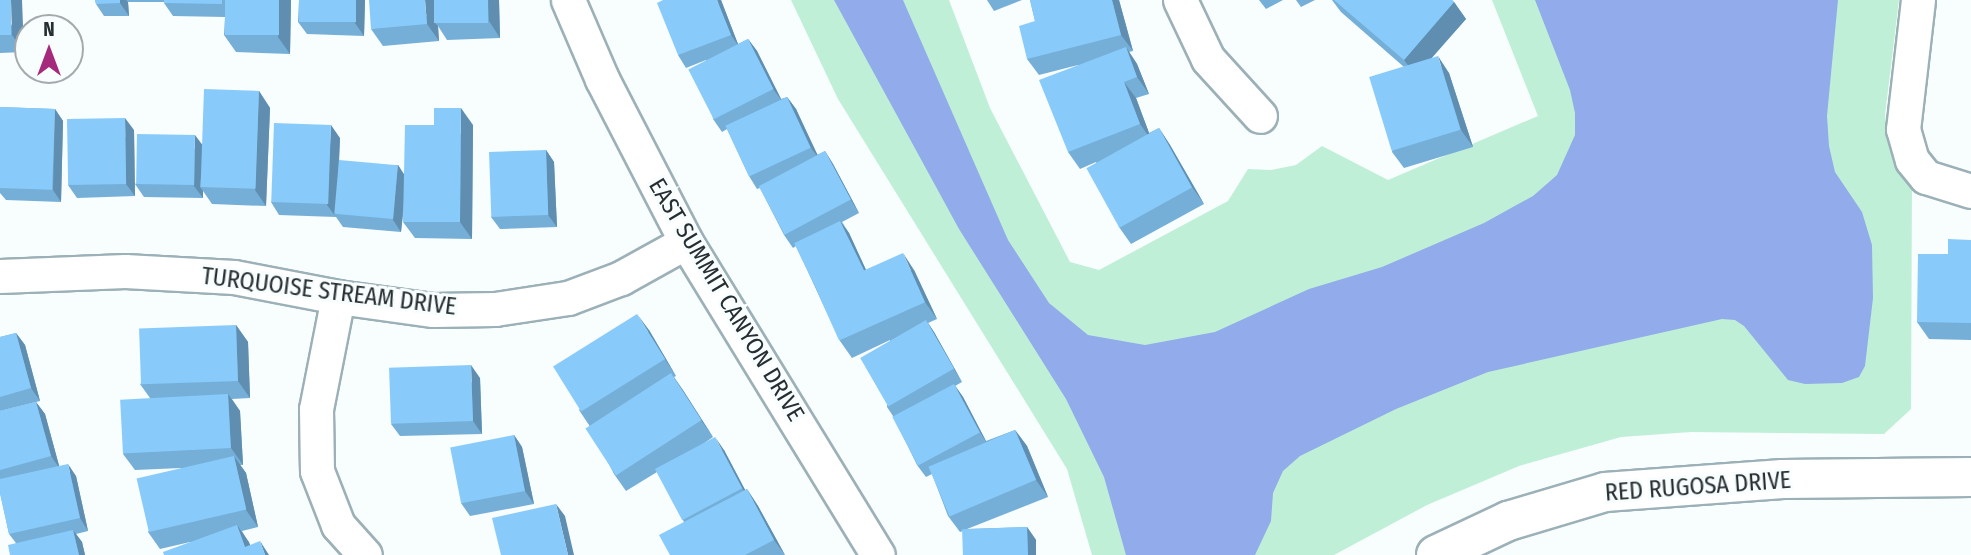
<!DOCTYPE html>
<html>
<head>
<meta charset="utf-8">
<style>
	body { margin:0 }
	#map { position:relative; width:1971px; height:555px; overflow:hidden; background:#f8fdfe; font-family:"Fira Sans Condensed",sans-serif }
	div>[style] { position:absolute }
	.green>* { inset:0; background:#c0efd8 }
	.water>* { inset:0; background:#91abeb }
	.roads { filter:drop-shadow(2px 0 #9cb1b7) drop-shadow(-2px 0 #9cb1b7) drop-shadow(0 2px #9cb1b7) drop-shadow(0 -2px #9cb1b7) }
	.street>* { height:33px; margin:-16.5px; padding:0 16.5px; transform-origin:16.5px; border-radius:16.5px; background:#fff }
	.secondary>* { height:38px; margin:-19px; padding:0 19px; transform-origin:19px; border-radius:19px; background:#fff }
	.wall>* { inset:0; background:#75afd8 }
	.shaded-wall>* { inset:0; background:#5f8eb0 }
	.building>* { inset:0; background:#88cbfb; transform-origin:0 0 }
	span { translate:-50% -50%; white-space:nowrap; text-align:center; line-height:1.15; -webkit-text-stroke:6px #f8fdfe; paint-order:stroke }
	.street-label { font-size:24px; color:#262e31 }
	.north { position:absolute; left:14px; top:14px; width:70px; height:70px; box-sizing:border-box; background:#f8fdfe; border:2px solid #a4aaac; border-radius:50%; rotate:0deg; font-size:19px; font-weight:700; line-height:28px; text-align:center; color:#262e31 }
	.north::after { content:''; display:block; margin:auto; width:24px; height:32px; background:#a62a7c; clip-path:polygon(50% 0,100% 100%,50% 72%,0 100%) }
</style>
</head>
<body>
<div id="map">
	<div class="green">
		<i style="clip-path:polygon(791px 0,949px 0,990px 108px,1070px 262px,1099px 270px,1228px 201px,1248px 169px,1271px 170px,1296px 165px,1322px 146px,1388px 180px,1538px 116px,1492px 0,1899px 0,1885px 115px,1891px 153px,1912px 184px,1911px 409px,1884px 434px,1691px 432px,1621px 437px,1519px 466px,1427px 505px,1334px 555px,1092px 555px,1067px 469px,838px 99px)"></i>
	</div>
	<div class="water">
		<i style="clip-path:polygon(834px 0,903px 0,1008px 240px,1049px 303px,1088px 335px,1145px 345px,1215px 332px,1309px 289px,1382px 267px,1484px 223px,1533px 196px,1557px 175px,1575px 135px,1575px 113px,1570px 90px,1535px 0,1838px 0,1827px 116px,1829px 146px,1835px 172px,1862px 212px,1872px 245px,1873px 298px,1865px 366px,1859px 377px,1842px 383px,1805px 384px,1788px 380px,1744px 326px,1735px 320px,1722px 319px,1488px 372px,1396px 409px,1300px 456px,1283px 471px,1273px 493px,1271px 521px,1255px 555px,1126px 555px,1104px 477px,1066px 399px,959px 229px)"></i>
	</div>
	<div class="roads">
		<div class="street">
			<i style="left:568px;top:0;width:86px;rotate:66.7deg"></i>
			<i style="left:602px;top:79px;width:183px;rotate:62.7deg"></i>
			<i style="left:686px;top:242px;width:367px;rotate:58.5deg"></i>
			<i style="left:1180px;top:0;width:65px;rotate:64.6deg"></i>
			<i style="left:1208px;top:59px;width:77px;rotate:47.6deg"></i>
			<i style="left:1918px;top:0;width:130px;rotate:96.6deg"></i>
			<i style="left:1903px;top:129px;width:32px;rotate:74deg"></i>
			<i style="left:1912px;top:160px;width:22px;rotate:51deg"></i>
			<i style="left:1926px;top:177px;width:47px;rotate:17.3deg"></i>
			<i style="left:0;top:276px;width:125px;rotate:-2.3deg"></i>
			<i style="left:125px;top:271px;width:109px;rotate:3.2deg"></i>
			<i style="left:234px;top:277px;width:106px;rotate:10.9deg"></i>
			<i style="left:338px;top:297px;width:96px;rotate:7.8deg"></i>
			<i style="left:433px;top:310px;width:62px;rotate:-0.9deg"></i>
			<i style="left:495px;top:309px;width:74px;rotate:-8.6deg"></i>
			<i style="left:568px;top:298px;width:57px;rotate:-20.7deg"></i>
			<i style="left:621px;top:278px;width:74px;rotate:-29deg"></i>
			<i style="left:338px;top:297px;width:114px;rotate:101.1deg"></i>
			<i style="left:316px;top:409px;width:62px;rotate:89.1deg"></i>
			<i style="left:317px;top:471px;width:58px;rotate:68.7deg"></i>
			<i style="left:338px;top:525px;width:40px;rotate:48deg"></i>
		</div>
		<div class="secondary">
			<i style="left:1436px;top:555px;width:80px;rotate:-25.3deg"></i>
			<i style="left:1508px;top:521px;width:101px;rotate:-16.6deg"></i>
			<i style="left:1605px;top:492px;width:178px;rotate:-4.2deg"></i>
			<i style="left:1783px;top:479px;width:188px;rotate:-0.6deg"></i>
		</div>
	</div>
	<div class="wall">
		<i style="clip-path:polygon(0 0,24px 52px,0 53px)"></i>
		<i style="clip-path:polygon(95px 0,164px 0,164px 2px,128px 2px,129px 16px,104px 16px,96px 4px)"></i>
		<i style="clip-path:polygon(164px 0,291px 0,290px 54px,236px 52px,224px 35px,225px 17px,173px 16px,164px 3px)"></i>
		<i style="clip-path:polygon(299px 0,365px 0,364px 36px,307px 34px,298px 22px)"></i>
		<i style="clip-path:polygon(499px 0,500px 38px,447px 40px,438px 26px,439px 41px,383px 46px,371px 29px)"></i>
		<i style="clip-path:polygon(721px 0,738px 44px,748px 39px,757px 51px,781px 99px,787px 97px,796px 109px,817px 155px,825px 151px,833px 164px,859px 213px,842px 222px,849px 233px,866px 270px,914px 270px,937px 319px,928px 323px,934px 332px,962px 382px,955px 386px,963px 397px,986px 441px,1015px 430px,1027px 446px,1048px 497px,967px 529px,1027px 527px,1036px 540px,1036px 555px,963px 555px,963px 531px,960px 532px,948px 516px,932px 474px,926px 477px,917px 465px,893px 416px,887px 407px,890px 340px,852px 358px,840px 341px,796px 246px,793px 248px,784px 235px,760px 188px,757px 189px,749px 176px,727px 129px,722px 132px,713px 119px,706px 60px,686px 68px,678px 55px)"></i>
		<i style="clip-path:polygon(987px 0,1022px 0,994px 11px)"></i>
		<i style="clip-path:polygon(1030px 0,1119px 0,1133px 51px,1129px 52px,1137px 64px,1149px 94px,1136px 98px,1149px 133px,1159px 128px,1170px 145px,1204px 204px,1131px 244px,1119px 227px,1096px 162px,1080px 169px,1068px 152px,1078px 65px,1039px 75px,1027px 59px,1035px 21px)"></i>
		<i style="clip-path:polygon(1259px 0,1283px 0,1266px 9px)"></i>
		<i style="clip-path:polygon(1296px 0,1315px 0,1301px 7px)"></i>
		<i style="clip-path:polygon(1332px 0,1452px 0,1454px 2px,1466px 19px,1431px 58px,1449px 73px,1473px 147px,1404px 168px,1392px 152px,1404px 67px,1341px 12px)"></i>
		<i style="clip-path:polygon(259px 91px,270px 108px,266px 206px,212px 204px,203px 191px,203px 198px,144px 197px,135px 184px,202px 144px)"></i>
		<i style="clip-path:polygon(0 107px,55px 109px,63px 121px,61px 202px,6px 200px,0 193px)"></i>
		<i style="clip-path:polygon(473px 125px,472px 239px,415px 238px,403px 222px,404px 207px,401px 232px,343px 227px,336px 217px,279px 215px,271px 202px,340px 138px,339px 166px,398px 165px,404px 174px)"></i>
		<i style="clip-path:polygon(134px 130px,135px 196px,77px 198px,68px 185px)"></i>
		<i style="clip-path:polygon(546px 150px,554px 162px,557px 227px,500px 229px,491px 217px)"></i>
		<i style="clip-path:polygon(1971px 240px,1971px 340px,1929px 339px,1917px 322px,1948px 254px)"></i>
		<i style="clip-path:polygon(236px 325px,248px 342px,250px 398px,232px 399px,240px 411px,243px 465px,240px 465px,246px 473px,258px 527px,242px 531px,250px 545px,265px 555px,190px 542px,160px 549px,148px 532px,181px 468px,135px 470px,123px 454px,150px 398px,140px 384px)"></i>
		<i style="clip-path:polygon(649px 330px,676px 376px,674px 377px,713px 437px,703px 444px,724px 450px,745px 490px,747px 489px,758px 506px,785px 555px,670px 555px,684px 522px,657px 472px,626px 491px,614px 474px,589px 425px,579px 410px)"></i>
		<i style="clip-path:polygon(16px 333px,25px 345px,40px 401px,0 411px,0 337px)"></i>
		<i style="clip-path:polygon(480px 378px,482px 434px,400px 436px,391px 424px)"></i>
		<i style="clip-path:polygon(36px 402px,45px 414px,59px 466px,76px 476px,88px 531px,76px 534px,82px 542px,85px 555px,10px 555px,16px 543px,9px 534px,0 493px,0 411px)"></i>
		<i style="clip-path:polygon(514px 435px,522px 447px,534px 504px,470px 516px,461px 503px)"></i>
	</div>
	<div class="shaded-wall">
		<i style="clip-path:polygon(11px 0,22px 0,24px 52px,12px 35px)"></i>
		<i style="clip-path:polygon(120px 0,126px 0,128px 2px,129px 16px,120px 3px)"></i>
		<i style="clip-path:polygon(279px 0,291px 0,290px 54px,278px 37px)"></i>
		<i style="clip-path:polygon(356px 0,365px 0,364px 36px,355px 23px)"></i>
		<i style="clip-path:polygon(425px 0,435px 0,435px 23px,438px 26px,439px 41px,427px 24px)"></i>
		<i style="clip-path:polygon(488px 0,499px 0,500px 38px,489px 21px)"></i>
		<i style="clip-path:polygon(717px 0,721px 0,739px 47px,731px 35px)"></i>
		<i style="clip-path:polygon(1112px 0,1119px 0,1133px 51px,1121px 35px)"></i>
		<i style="clip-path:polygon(1454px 2px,1466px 19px,1416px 76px,1404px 60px)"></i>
		<i style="clip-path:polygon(748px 39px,757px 51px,782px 101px,773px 89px)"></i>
		<i style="clip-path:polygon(1126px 47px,1137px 64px,1149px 94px,1137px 77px)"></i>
		<i style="clip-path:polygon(1438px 56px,1449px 73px,1473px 147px,1461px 130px)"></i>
		<i style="clip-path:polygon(1124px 82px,1136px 98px,1152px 141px,1140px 124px)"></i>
		<i style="clip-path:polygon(259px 91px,270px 108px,266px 206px,255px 190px)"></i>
		<i style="clip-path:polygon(787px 97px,796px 109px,820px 160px,811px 148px)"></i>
		<i style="clip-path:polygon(461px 108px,473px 125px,472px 239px,460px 222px)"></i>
		<i style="clip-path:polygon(55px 109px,63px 121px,61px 202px,53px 190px)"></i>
		<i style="clip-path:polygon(125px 118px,134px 130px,135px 196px,126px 184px)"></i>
		<i style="clip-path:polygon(331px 125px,340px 138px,336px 214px,334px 214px,336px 217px,327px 205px)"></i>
		<i style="clip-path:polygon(1159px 128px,1170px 145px,1204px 204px,1192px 187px)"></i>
		<i style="clip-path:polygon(195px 135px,204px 147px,200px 187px,203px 191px,203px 198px,194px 186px)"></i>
		<i style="clip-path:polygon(546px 150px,554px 162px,557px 227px,548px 215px)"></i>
		<i style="clip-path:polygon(825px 151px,833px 164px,859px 213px,851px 200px)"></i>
		<i style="clip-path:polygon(398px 165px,406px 178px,401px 232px,393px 220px)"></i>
		<i style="clip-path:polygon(840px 221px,849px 233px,872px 283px,864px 271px)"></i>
		<i style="clip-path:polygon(903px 253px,914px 270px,937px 319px,925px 302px)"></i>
		<i style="clip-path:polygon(637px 314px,649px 330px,676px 376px,665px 359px)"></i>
		<i style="clip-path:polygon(926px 320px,934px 332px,962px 382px,954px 369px)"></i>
		<i style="clip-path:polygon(236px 325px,248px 342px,250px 398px,238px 381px)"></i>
		<i style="clip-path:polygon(16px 333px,25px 345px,40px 401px,31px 388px)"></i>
		<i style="clip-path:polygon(471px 365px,480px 378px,482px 434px,473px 421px)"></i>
		<i style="clip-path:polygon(671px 373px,683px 390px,713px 437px,701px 420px)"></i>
		<i style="clip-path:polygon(954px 384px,963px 397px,988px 445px,980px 432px)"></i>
		<i style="clip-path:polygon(228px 394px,240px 411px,243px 465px,231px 448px)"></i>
		<i style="clip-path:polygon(36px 402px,45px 414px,60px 469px,51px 456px)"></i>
		<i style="clip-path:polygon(1015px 430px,1027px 446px,1048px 497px,1036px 480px)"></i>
		<i style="clip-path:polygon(514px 435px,522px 447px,534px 504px,525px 491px)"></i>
		<i style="clip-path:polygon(715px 437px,724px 450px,751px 501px,742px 488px)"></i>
		<i style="clip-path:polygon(234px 456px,246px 473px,258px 527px,246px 510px)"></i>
		<i style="clip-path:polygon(68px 464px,76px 476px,88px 531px,80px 518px)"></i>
		<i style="clip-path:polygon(747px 489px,758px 506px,785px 555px,774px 540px)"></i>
		<i style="clip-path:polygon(556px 504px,565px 516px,574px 555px,568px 555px)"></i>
		<i style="clip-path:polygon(237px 525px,249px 542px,254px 555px,245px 547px)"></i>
		<i style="clip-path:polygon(1027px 527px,1036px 540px,1036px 555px,1028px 555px)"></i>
		<i style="clip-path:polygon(73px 530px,82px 542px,85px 555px,79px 555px)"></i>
		<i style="clip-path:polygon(260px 541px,269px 555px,265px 555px)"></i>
	</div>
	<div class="building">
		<i style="left:0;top:0;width:11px;height:35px"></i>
		<i style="clip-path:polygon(95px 0,120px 0,120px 3px,96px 4px)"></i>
		<i style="clip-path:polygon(164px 0,222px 0,222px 4px,164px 3px)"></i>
		<i style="left:225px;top:0;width:54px;height:35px"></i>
		<i style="left:299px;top:0;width:57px;height:22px"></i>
		<i style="clip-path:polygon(369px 0,425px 0,427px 24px,371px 29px)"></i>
		<i style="left:434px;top:0;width:54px;height:23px"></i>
		<i style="clip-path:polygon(663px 0,717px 0,731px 35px,678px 55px,657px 3px)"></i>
		<i style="clip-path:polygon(1030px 0,1112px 0,1121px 35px,1027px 59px,1019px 26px,1035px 21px)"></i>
		<i style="clip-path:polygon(1334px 0,1452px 0,1454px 2px,1404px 60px)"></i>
		<i style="left:748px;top:39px;width:56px;height:67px;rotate:63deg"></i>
		<i style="clip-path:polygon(1126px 47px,1137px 77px,1124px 82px,1140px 124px,1068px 152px,1039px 80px)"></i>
		<i style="left:1438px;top:56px;width:77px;height:72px;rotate:73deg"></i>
		<i style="left:204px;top:89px;width:55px;height:98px;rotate:2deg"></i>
		<i style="left:787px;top:97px;width:56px;height:68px;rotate:65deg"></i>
		<i style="left:0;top:107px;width:55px;height:81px;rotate:2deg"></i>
		<i style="clip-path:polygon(434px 108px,461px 108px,460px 222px,403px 222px,405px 125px,434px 125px)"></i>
		<i style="left:125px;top:118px;width:66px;height:58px;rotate:89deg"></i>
		<i style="left:274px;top:123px;width:57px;height:79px;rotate:2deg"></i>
		<i style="left:1159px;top:128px;width:68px;height:83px;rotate:61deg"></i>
		<i style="left:137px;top:134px;width:58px;height:50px;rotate:1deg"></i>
		<i style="left:546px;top:150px;width:65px;height:57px;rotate:88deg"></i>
		<i style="left:825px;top:151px;width:55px;height:75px;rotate:62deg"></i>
		<i style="left:339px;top:160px;width:59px;height:54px;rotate:5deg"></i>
		<i style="left:840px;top:221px;width:55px;height:51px;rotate:64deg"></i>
		<i style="clip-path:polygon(1948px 239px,1971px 240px,1971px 323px,1917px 322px,1918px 254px,1948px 254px)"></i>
		<i style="left:903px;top:253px;width:54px;height:94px;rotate:66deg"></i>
		<i style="left:637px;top:314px;width:53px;height:99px;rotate:58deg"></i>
		<i style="left:926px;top:320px;width:56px;height:76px;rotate:60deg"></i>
		<i style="left:236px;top:325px;width:56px;height:97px;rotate:88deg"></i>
		<i style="clip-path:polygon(16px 333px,31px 388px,0 397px,0 337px)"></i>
		<i style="left:471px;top:365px;width:56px;height:82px;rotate:88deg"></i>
		<i style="left:671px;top:373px;width:56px;height:102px;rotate:57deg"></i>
		<i style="left:954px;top:384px;width:55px;height:70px;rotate:62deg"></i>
		<i style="left:228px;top:394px;width:54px;height:108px;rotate:87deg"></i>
		<i style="clip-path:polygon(36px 402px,51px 456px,0 470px,0 411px)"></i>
		<i style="left:1015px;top:430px;width:54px;height:94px;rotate:67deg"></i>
		<i style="left:514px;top:435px;width:57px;height:65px;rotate:79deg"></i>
		<i style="left:715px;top:437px;width:58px;height:68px;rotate:62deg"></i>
		<i style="left:234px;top:456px;width:55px;height:100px;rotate:77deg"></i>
		<i style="clip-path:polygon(68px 464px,80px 518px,9px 534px,0 493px,0 479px)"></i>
		<i style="clip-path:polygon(747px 489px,774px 540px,745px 555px,670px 555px,659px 535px)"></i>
		<i style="clip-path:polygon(556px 504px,568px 555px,501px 555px,492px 518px)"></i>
		<i style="clip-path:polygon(237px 525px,245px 547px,260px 541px,265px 555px,164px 555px,163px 552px)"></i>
		<i style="left:1027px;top:527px;width:28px;height:65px;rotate:88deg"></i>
		<i style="clip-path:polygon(73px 530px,79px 555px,10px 555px,8px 545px)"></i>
	</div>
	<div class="street-label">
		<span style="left:329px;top:292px;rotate:7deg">TURQUOISE STREAM DRIVE</span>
		<span style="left:726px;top:300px;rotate:59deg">EAST SUMMIT CANYON DRIVE</span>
		<span style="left:1698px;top:487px;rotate:-4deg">RED RUGOSA DRIVE</span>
	</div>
	<div class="north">N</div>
</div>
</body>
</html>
